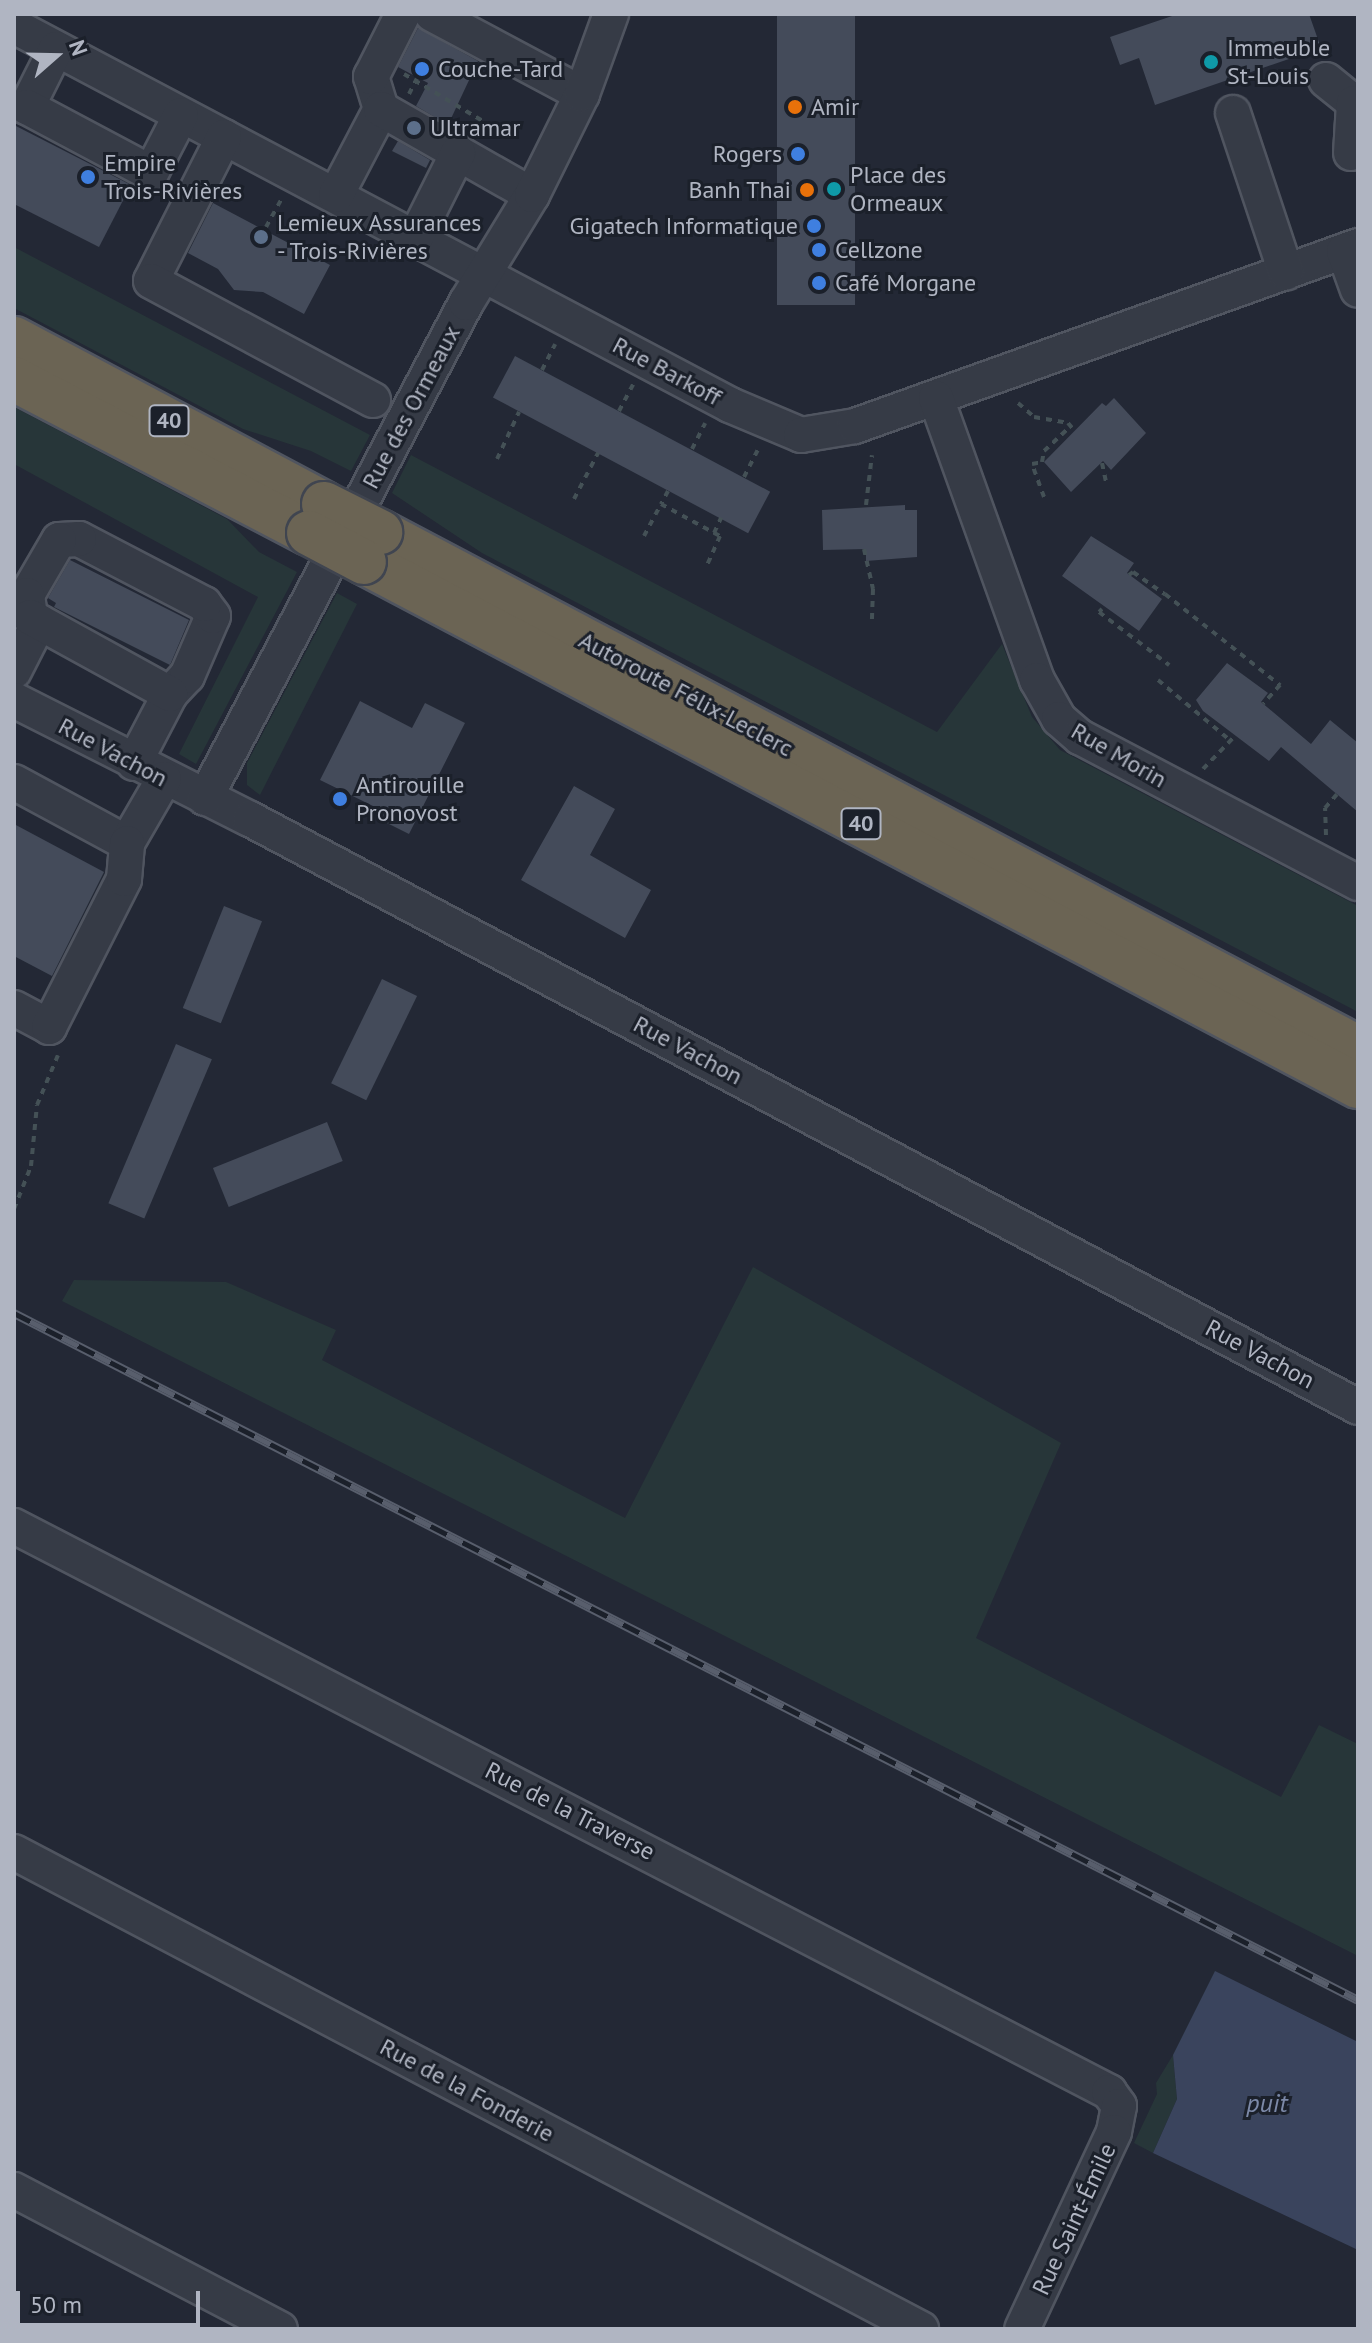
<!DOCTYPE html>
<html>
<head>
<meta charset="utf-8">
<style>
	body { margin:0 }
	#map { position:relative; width:1372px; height:2343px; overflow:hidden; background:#232835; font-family:"PT Sans",sans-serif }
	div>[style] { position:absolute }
	.green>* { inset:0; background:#273639 }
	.water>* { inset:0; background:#3a445d }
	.building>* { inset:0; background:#444b5a; transform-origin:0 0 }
	.path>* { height:4px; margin-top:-2px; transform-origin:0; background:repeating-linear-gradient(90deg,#445156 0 6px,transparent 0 12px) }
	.roads { filter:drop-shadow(2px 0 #505560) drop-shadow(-2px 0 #505560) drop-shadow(0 2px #505560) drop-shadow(0 -2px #505560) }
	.minor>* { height:34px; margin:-17px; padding:0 17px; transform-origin:17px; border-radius:17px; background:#363b46 }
	.highway>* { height:44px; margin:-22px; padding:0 22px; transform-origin:22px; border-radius:22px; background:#6b6454 }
	.rail>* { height:9px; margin-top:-4.5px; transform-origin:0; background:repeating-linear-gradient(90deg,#1b202a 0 18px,#585e6c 0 36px); box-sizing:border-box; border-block:2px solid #585e6c }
	.bridges { filter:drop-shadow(2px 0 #404550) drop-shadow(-2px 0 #404550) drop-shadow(0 2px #404550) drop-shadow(0 -2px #404550) }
	.highway-bridge>* { height:44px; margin:-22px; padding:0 22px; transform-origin:22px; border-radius:22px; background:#6b6454 }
	.dots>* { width:22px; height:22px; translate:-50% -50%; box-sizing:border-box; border:4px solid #1b202a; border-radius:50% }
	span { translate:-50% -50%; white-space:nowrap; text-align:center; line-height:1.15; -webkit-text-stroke:6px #1b202a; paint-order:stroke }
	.shield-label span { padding:2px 6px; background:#1b202a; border:2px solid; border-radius:6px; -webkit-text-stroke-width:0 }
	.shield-label { font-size:22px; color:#b0b5c2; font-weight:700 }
	.poi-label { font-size:24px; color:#b0b5c2 }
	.left { translate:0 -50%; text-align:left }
	.right { translate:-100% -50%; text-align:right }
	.street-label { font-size:24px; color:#b0b5c2 }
	.water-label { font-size:26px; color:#7c89a8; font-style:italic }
	.frame { position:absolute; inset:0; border:16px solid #b0b5c2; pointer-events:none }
	.north { position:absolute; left:16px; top:16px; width:80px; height:80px; -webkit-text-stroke:6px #1b202a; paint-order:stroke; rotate:70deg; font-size:22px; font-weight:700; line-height:32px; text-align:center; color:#b0b5c2 }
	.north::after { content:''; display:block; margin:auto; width:28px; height:36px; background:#b0b5c2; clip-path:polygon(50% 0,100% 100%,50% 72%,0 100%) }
	.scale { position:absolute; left:16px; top:2291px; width:184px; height:36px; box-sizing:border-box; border:4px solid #b0b5c2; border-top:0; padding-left:10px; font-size:24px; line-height:28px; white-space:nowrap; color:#b0b5c2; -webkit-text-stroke:6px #1b202a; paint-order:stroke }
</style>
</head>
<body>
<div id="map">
	<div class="green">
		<i style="clip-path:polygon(14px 247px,370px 435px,351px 471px,311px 451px,243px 429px,14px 308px)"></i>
		<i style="clip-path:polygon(14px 407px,227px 519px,259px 552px,297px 572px,196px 764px,179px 754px,258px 597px,14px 464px)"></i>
		<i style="clip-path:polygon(411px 455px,937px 732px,1002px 644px,1032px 717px,1060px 750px,1358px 906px,1358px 1012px,482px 553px,392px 493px)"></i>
		<i style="clip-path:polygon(337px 593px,357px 604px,260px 795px,247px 785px,247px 763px)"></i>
		<i style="clip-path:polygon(753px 1267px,1061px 1443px,976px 1638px,1281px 1797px,1319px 1725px,1358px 1744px,1358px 1956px,62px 1301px,74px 1280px,226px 1282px,336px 1330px,322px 1360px,625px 1518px)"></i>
		<i style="clip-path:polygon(1173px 2055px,1177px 2099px,1153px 2153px,1134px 2143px,1157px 2094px,1156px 2083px)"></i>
	</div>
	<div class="water">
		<i style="clip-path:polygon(1215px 1971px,1358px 2042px,1358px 2250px,1153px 2153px,1177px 2099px,1173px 2055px)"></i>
	</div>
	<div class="building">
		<i style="left:777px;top:14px;width:78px;height:291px"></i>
		<i style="clip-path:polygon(1178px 14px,1309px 14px,1321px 48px,1155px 105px,1139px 58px,1120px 65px,1110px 37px)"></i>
		<i style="clip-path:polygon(418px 28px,478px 61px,448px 125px,416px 106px,428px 83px,398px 67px)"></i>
		<i style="clip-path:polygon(14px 125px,131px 185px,99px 247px,14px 204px)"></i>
		<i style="clip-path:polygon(398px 141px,430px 160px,426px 168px,392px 151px)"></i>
		<i style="clip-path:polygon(213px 203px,330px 265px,304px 314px,263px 292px,234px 290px,218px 269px,188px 253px)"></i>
		<i style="left:515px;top:356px;width:289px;height:47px;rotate:28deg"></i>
		<i style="clip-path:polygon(1114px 398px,1146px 433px,1111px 470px,1103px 461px,1071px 492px,1044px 462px,1102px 403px,1106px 406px)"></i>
		<i style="clip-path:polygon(905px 505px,905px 510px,917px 510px,917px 557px,866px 561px,866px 549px,823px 550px,822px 510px)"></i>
		<i style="clip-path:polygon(1091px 536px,1134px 563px,1127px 573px,1162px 599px,1139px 631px,1062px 576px)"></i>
		<i style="clip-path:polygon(70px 560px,189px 620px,170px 665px,54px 607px,56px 603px,48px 598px)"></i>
		<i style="clip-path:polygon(1227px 663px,1268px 693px,1261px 702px,1311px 744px,1330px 720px,1358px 743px,1358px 812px,1281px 747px,1269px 761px,1203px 711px,1196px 700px)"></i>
		<i style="clip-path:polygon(360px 701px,412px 728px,425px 703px,465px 723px,409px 834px,369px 814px,373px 806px,320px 780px)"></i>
		<i style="clip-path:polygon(574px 786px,615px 809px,590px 855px,651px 890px,625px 938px,521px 880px)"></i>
		<i style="clip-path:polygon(14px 824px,104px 872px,52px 976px,14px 956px)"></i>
		<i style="left:224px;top:906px;width:41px;height:110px;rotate:22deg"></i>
		<i style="left:382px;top:979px;width:39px;height:116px;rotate:26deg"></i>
		<i style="left:176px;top:1044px;width:39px;height:173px;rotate:23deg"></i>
		<i style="left:327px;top:1122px;width:42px;height:123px;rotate:68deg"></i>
	</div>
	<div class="path">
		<i style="left:404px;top:74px;width:98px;rotate:30.8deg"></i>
		<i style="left:409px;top:94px;width:18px;rotate:-63deg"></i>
		<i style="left:266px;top:227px;width:33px;rotate:-61deg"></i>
		<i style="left:542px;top:370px;width:29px;rotate:-63deg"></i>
		<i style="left:1018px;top:403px;width:21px;rotate:41deg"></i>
		<i style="left:1034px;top:417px;width:35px;rotate:10deg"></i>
		<i style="left:1068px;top:423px;width:8px;rotate:50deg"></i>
		<i style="left:619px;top:411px;width:30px;rotate:-62deg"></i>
		<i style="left:692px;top:449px;width:29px;rotate:-63deg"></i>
		<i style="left:497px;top:459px;width:52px;rotate:-64.9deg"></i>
		<i style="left:1102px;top:463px;width:19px;rotate:78deg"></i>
		<i style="left:744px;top:477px;width:30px;rotate:-63deg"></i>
		<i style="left:668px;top:491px;width:15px;rotate:118deg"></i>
		<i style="left:661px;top:504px;width:67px;rotate:28.5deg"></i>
		<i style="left:720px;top:536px;width:35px;rotate:114deg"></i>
		<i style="left:1044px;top:497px;width:35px;rotate:-110deg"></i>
		<i style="left:1032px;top:464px;width:10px;rotate:-11deg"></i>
		<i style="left:1042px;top:462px;width:11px;rotate:-80deg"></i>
		<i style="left:1044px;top:451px;width:37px;rotate:-43deg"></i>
		<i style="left:574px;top:499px;width:52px;rotate:-62.4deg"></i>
		<i style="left:866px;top:505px;width:50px;rotate:-83.2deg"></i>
		<i style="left:714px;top:533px;width:17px;rotate:-65deg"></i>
		<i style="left:644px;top:536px;width:36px;rotate:-62deg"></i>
		<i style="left:864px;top:549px;width:41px;rotate:77.3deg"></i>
		<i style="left:873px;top:589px;width:31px;rotate:92deg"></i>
		<i style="left:1129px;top:575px;width:5px;rotate:-37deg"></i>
		<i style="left:1133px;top:572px;width:39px;rotate:35deg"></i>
		<i style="left:1165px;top:594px;width:147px;rotate:38.4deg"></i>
		<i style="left:1280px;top:685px;width:25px;rotate:132deg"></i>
		<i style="left:1102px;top:609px;width:4px;rotate:135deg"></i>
		<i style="left:1099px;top:612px;width:88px;rotate:37.1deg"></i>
		<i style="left:1158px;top:680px;width:95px;rotate:39.9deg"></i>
		<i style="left:1203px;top:769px;width:45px;rotate:-45.9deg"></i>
		<i style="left:1326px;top:835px;width:27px;rotate:-92deg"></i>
		<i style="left:1325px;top:808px;width:18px;rotate:-49deg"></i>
		<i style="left:14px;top:1209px;width:46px;rotate:-68.4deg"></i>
		<i style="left:31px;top:1166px;width:61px;rotate:-84.4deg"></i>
		<i style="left:37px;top:1105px;width:54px;rotate:-67.2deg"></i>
	</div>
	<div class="roads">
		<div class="minor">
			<i style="left:432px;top:14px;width:170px;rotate:28.1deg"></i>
			<i style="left:14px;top:26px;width:810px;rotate:27.89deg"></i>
			<i style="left:730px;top:405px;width:77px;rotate:22.9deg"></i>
			<i style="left:801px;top:435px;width:55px;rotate:-9.5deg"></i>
			<i style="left:855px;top:426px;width:534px;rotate:-19.69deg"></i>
			<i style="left:56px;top:49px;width:65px;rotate:116.6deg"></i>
			<i style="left:27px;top:107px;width:140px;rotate:28deg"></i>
			<i style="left:151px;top:173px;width:65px;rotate:-62.7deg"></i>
			<i style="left:1326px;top:80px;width:36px;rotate:39deg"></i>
			<i style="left:1354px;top:103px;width:50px;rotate:93.4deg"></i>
			<i style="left:381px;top:109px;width:34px;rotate:-107deg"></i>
			<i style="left:371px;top:77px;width:71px;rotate:-63.1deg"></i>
			<i style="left:1233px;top:113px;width:168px;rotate:71.6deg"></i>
			<i style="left:224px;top:137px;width:161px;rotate:116.9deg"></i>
			<i style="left:151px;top:281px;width:252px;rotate:28.2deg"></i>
			<i style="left:458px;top:153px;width:85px;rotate:29.6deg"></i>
			<i style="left:336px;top:195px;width:97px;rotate:-62.4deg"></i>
			<i style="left:381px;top:109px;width:89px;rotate:29.7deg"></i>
			<i style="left:458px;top:153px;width:94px;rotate:116.6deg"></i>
			<i style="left:1344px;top:251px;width:41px;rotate:70.3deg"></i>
			<i style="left:936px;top:398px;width:300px;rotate:70.3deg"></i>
			<i style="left:1037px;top:680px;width:45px;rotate:60.6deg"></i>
			<i style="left:1059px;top:719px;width:28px;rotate:41deg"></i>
			<i style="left:1080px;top:737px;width:314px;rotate:27.7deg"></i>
			<i style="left:14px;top:671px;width:55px;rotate:-63deg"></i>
			<i style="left:14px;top:700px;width:264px;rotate:26.8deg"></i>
			<i style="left:250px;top:819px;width:1254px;rotate:27.95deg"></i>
			<i style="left:134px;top:763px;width:78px;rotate:-62.4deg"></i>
			<i style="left:170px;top:694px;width:25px;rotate:-47deg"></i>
			<i style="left:187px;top:676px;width:65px;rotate:-66.6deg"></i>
			<i style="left:213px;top:616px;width:15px;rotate:-127deg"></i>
			<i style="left:204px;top:604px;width:141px;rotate:-152.5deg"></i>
			<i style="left:79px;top:539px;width:20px;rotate:177deg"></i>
			<i style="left:59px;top:540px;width:64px;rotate:120.2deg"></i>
			<i style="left:27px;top:595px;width:22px;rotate:82deg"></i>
			<i style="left:30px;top:617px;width:160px;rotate:28.8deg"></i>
			<i style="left:14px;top:782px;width:128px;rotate:28.4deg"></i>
			<i style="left:127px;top:843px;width:74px;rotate:-60deg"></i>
			<i style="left:205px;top:798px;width:560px;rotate:-62.2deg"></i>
			<i style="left:466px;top:303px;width:127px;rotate:-58.6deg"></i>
			<i style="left:532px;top:195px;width:113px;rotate:-63.7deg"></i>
			<i style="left:582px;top:94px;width:85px;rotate:-70.1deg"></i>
			<i style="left:14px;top:1008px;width:40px;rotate:28deg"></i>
			<i style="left:49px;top:1027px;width:166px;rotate:-63.1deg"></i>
			<i style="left:124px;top:879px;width:36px;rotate:-85deg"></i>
			<i style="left:14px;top:1526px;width:1233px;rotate:27.33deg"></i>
			<i style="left:1109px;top:2092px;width:17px;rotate:54deg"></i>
			<i style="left:1119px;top:2106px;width:26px;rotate:101deg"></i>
			<i style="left:1114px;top:2132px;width:217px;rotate:115deg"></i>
			<i style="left:14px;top:1852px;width:1025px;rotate:27.74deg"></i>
			<i style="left:14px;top:2190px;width:300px;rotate:27.6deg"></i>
		</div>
		<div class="highway">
			<i style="left:14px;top:339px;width:351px;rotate:28deg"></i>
			<i style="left:14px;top:379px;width:333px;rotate:27.6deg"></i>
			<i style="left:380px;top:532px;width:1106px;rotate:27.82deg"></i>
			<i style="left:364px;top:562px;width:1124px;rotate:27.8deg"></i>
		</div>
	</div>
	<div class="rail">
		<i style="left:14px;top:1313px;width:1509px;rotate:27.07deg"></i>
	</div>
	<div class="bridges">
		<div class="highway-bridge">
			<i style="left:324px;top:504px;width:63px;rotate:26.6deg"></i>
			<i style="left:309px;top:533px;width:62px;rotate:27.8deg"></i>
		</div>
	</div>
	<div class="dots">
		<i style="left:1211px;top:62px;background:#0f9aa8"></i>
		<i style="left:422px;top:69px;background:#3f7fe0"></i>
		<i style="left:795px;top:107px;background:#e8710a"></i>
		<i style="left:414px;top:128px;background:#5c6f8a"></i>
		<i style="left:798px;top:154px;background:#3f7fe0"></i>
		<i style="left:88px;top:177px;background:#3f7fe0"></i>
		<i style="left:834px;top:189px;background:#0f9aa8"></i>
		<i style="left:807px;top:190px;background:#e8710a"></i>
		<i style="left:814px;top:226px;background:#3f7fe0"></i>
		<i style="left:261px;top:237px;background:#5c6f8a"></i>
		<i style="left:819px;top:250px;background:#3f7fe0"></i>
		<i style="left:819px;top:283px;background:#3f7fe0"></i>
		<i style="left:340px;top:799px;background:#3f7fe0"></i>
	</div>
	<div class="shield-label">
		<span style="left:169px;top:421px">40</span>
		<span style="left:861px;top:824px">40</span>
	</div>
	<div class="poi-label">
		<span class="left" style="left:1227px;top:62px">Immeuble<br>St-Louis</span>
		<span class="left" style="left:438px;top:69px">Couche-Tard</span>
		<span class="left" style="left:811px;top:107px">Amir</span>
		<span class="left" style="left:430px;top:128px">Ultramar</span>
		<span class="right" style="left:782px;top:154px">Rogers</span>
		<span class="left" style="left:104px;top:177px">Empire<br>Trois-Rivières</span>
		<span class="left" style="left:850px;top:189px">Place des<br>Ormeaux</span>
		<span class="right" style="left:791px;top:190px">Banh Thai</span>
		<span class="left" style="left:277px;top:237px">Lemieux Assurances<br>- Trois-Rivières</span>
		<span class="right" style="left:798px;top:226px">Gigatech Informatique</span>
		<span class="left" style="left:835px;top:250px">Cellzone</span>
		<span class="left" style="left:835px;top:283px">Café Morgane</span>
		<span class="left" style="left:356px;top:799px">Antirouille<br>Pronovost</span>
	</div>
	<div class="street-label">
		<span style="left:667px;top:371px;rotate:28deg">Rue Barkoff</span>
		<span style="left:411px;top:407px;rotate:-62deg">Rue des Ormeaux</span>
		<span style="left:686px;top:694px;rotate:28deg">Autoroute Félix-Leclerc</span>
		<span style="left:113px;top:752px;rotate:28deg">Rue Vachon</span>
		<span style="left:1119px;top:755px;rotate:30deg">Rue Morin</span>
		<span style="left:688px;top:1050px;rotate:28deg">Rue Vachon</span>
		<span style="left:1260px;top:1354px;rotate:28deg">Rue Vachon</span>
		<span style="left:570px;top:1811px;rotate:27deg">Rue de la Traverse</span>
		<span style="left:467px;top:2090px;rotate:28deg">Rue de la Fonderie</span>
		<span style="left:1074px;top:2219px;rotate:-65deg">Rue Saint-Émile</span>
	</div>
	<div class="water-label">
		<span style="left:1267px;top:2103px">puit</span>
	</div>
	<div class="frame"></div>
	<div class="north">N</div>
	<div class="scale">50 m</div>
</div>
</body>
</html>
